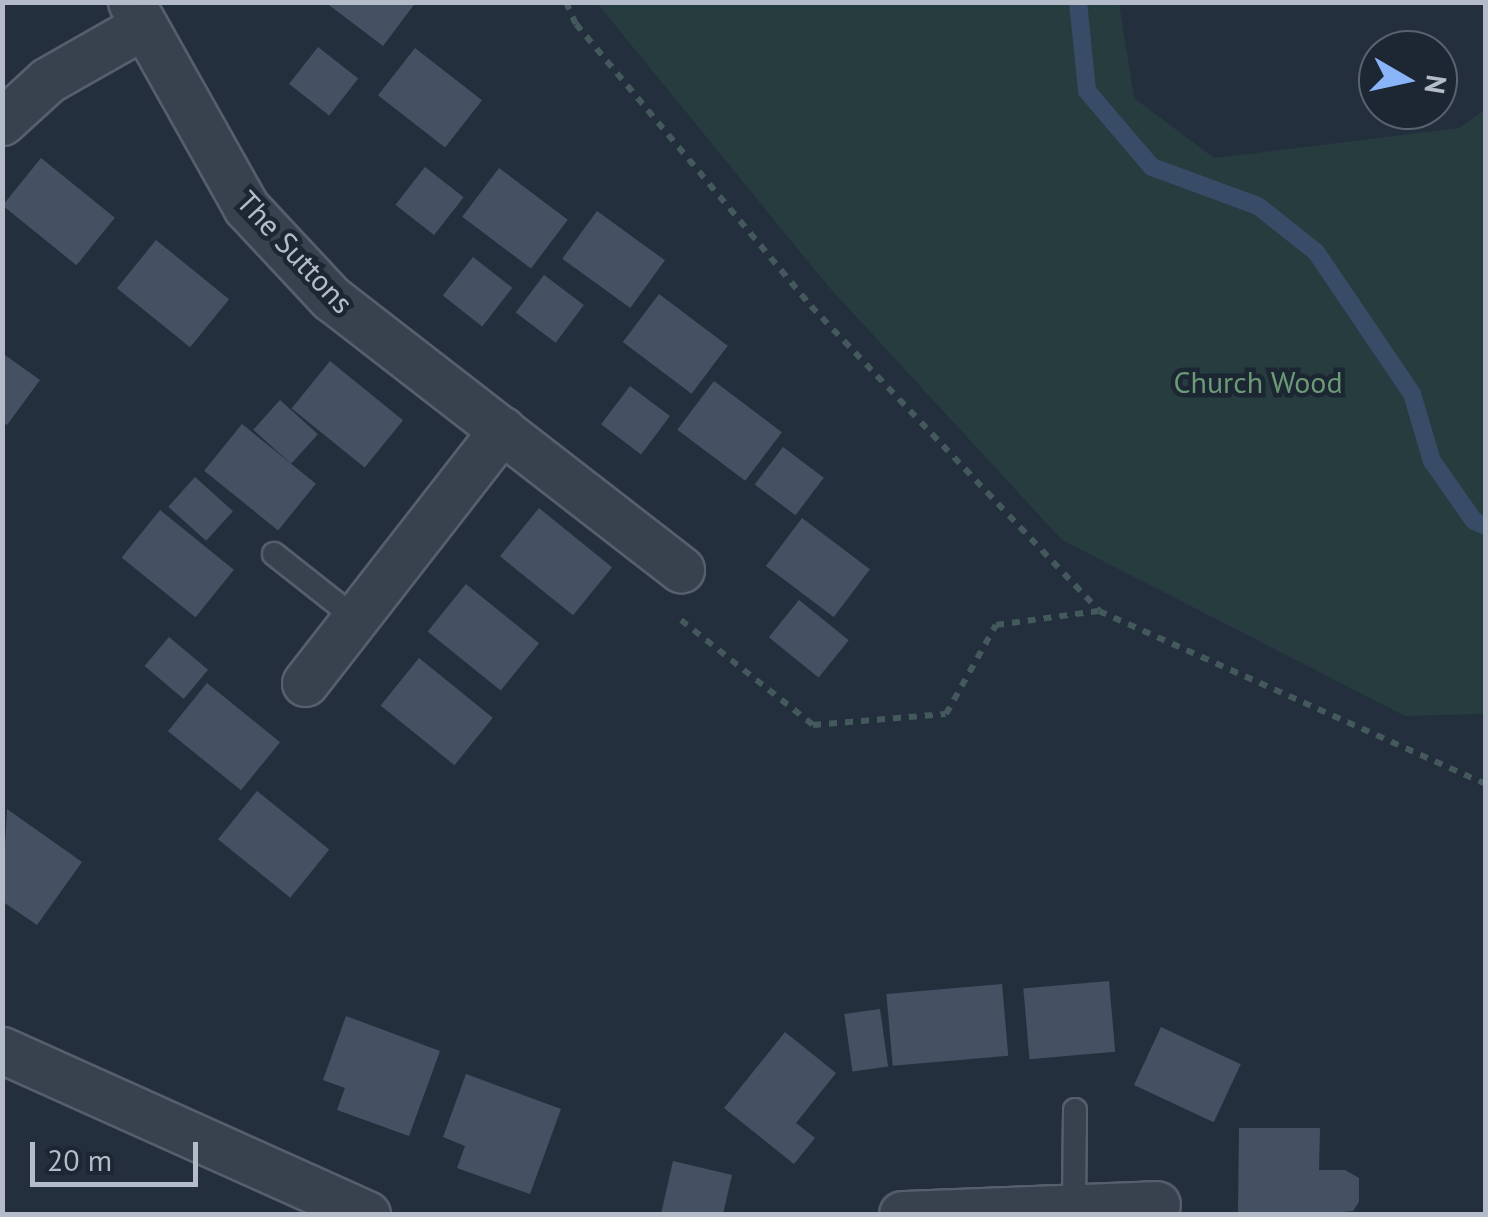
<!DOCTYPE html>
<html>
<head>
<meta charset="utf-8">
<style>
	body { margin:0 }
	#map { position:relative; width:1488px; height:1217px; overflow:hidden; background:#242f3e; font-family:"PT Sans",sans-serif }
	div>[style] { position:absolute }
	.green>* { inset:0; background:#263c3f }
	.stream>* { height:18px; margin:-9px; padding:0 9px; transform-origin:9px; border-radius:9px; background:#394c67 }
	.building>* { inset:0; background:#455162; transform-origin:0 0 }
	.path>* { height:6px; margin-top:-3px; transform-origin:0; background:repeating-linear-gradient(90deg,#44595c 0 8px,transparent 0 16px) }
	.roads { filter:drop-shadow(2px 0 #565f6c) drop-shadow(-2px 0 #565f6c) drop-shadow(0 2px #565f6c) drop-shadow(0 -2px #565f6c) }
	.service>* { height:22px; margin:-11px; padding:0 11px; transform-origin:11px; border-radius:11px; background:#38414e }
	.minor>* { height:45px; margin:-22.5px; padding:0 22.5px; transform-origin:22.5px; border-radius:22.5px; background:#38414e }
	span { translate:-50% -50%; white-space:nowrap; text-align:center; line-height:1.15; -webkit-text-stroke:9px #1d2633; paint-order:stroke }
	.street-label { font-size:30px; color:#b4bcc9 }
	.park-label { font-size:30px; color:#6b9a76 }
	.frame { position:absolute; inset:0; border:5px solid #b4bcc9; pointer-events:none }
	.north { position:absolute; left:1358px; top:30px; width:100px; height:100px; box-sizing:border-box; background:#1d2633; border:2px solid #59626f; border-radius:50%; rotate:99deg; font-size:28px; font-weight:700; line-height:40px; text-align:center; color:#b4bcc9 }
	.north::after { content:''; display:block; margin:auto; width:35px; height:45px; background:#8ab4f8; clip-path:polygon(50% 0,100% 100%,50% 72%,0 100%) }
	.scale { position:absolute; left:30px; top:1142px; width:168px; height:45px; box-sizing:border-box; border:5px solid #b4bcc9; border-top:0; padding-left:12px; font-size:30px; line-height:35px; white-space:nowrap; color:#b4bcc9; -webkit-text-stroke:8px #1d2633; paint-order:stroke }
</style>
</head>
<body>
<div id="map">
	<div class="green">
		<i style="clip-path:polygon(597px 3px,1119px 3px,1134px 98px,1214px 158px,1459px 128px,1485px 110px,1485px 714px,1405px 716px,1062px 540px,828px 286px)"></i>
	</div>
	<div class="stream">
		<i style="left:1078px;top:2px;width:89px;rotate:84.2deg"></i>
		<i style="left:1087px;top:91px;width:100px;rotate:49.5deg"></i>
		<i style="left:1152px;top:167px;width:113px;rotate:20.2deg"></i>
		<i style="left:1258px;top:206px;width:74px;rotate:38.4deg"></i>
		<i style="left:1316px;top:252px;width:171px;rotate:55.9deg"></i>
		<i style="left:1412px;top:394px;width:70px;rotate:73.4deg"></i>
		<i style="left:1432px;top:461px;width:73px;rotate:55deg"></i>
		<i style="left:1474px;top:521px;width:13px;rotate:23deg"></i>
	</div>
	<div class="building">
		<i style="clip-path:polygon(325px 2px,416px 2px,383px 46px)"></i>
		<i style="left:318px;top:47px;width:51px;height:47px;rotate:38deg"></i>
		<i style="left:415px;top:48px;width:85px;height:60px;rotate:38deg"></i>
		<i style="left:41px;top:158px;width:95px;height:61px;rotate:39deg"></i>
		<i style="left:425px;top:167px;width:49px;height:48px;rotate:38deg"></i>
		<i style="left:499px;top:168px;width:86px;height:61px;rotate:37deg"></i>
		<i style="left:597px;top:211px;width:84px;height:59px;rotate:36deg"></i>
		<i style="left:156px;top:240px;width:94px;height:62px;rotate:39deg"></i>
		<i style="left:473px;top:257px;width:50px;height:49px;rotate:38deg"></i>
		<i style="left:544px;top:275px;width:50px;height:47px;rotate:37deg"></i>
		<i style="left:659px;top:294px;width:86px;height:60px;rotate:37deg"></i>
		<i style="clip-path:polygon(2px 353px,40px 380px,7px 425px,2px 421px)"></i>
		<i style="left:330px;top:361px;width:94px;height:61px;rotate:39deg"></i>
		<i style="left:714px;top:381px;width:85px;height:61px;rotate:37deg"></i>
		<i style="left:630px;top:386px;width:50px;height:48px;rotate:37deg"></i>
		<i style="left:280px;top:400px;width:51px;height:40px;rotate:42deg"></i>
		<i style="left:242px;top:424px;width:95px;height:60px;rotate:39deg"></i>
		<i style="left:783px;top:447px;width:51px;height:47px;rotate:37deg"></i>
		<i style="left:195px;top:477px;width:51px;height:40px;rotate:42deg"></i>
		<i style="left:539px;top:508px;width:94px;height:62px;rotate:39deg"></i>
		<i style="left:160px;top:510px;width:95px;height:61px;rotate:39deg"></i>
		<i style="left:802px;top:518px;width:85px;height:60px;rotate:37deg"></i>
		<i style="left:466px;top:584px;width:94px;height:61px;rotate:39deg"></i>
		<i style="left:799px;top:600px;width:64px;height:48px;rotate:39deg"></i>
		<i style="left:169px;top:637px;width:51px;height:38px;rotate:40deg"></i>
		<i style="left:419px;top:658px;width:95px;height:61px;rotate:39deg"></i>
		<i style="left:207px;top:683px;width:94px;height:62px;rotate:39deg"></i>
		<i style="left:257px;top:791px;width:93px;height:62px;rotate:39deg"></i>
		<i style="clip-path:polygon(7px 809px,82px 862px,37px 925px,2px 901px)"></i>
		<i style="left:1109px;top:981px;width:71px;height:86px;rotate:85deg"></i>
		<i style="left:1002px;top:984px;width:72px;height:116px;rotate:85deg"></i>
		<i style="left:880px;top:1009px;width:58px;height:36px;rotate:82deg"></i>
		<i style="clip-path:polygon(346px 1016px,440px 1051px,409px 1136px,337px 1110px,345px 1088px,323px 1080px)"></i>
		<i style="left:1161px;top:1027px;width:88px;height:64px;rotate:25deg"></i>
		<i style="clip-path:polygon(785px 1032px,836px 1073px,796px 1123px,815px 1138px,794px 1164px,724px 1108px)"></i>
		<i style="clip-path:polygon(466px 1074px,561px 1109px,530px 1194px,457px 1168px,465px 1146px,443px 1137px)"></i>
		<i style="clip-path:polygon(1239px 1128px,1320px 1128px,1319px 1170px,1345px 1170px,1359px 1178px,1359px 1202px,1353px 1211px,1322px 1214px,1238px 1214px)"></i>
		<i style="clip-path:polygon(673px 1161px,732px 1175px,723px 1214px,661px 1214px)"></i>
	</div>
	<div class="path">
		<i style="left:566px;top:2px;width:24px;rotate:66deg"></i>
		<i style="left:576px;top:24px;width:367px;rotate:50.2deg"></i>
		<i style="left:811px;top:306px;width:419px;rotate:46.6deg"></i>
		<i style="left:1099px;top:611px;width:424px;rotate:24.1deg"></i>
		<i style="left:681px;top:620px;width:169px;rotate:38.5deg"></i>
		<i style="left:813px;top:725px;width:133px;rotate:-4.7deg"></i>
		<i style="left:946px;top:714px;width:102px;rotate:-60.7deg"></i>
		<i style="left:996px;top:625px;width:103px;rotate:-7.8deg"></i>
	</div>
	<div class="roads">
		<div class="service">
			<i style="left:274px;top:554px;width:103px;rotate:38.3deg"></i>
			<i style="left:1074px;top:1207px;width:97px;rotate:-89.4deg"></i>
		</div>
		<div class="minor">
			<i style="left:131px;top:2px;width:235px;rotate:60.7deg"></i>
			<i style="left:246px;top:207px;width:125px;rotate:47deg"></i>
			<i style="left:331px;top:298px;width:443px;rotate:37.8deg"></i>
			<i style="left:2px;top:122px;width:62px;rotate:-42.4deg"></i>
			<i style="left:48px;top:80px;width:109px;rotate:-29.6deg"></i>
			<i style="left:305px;top:683px;width:321px;rotate:-52.1deg"></i>
			<i style="left:2px;top:1050px;width:400px;rotate:24.2deg"></i>
			<i style="left:902px;top:1214px;width:255px;rotate:-2.2deg"></i>
		</div>
	</div>
	<div class="street-label">
		<span style="left:295px;top:252px;rotate:47deg">The Suttons</span>
	</div>
	<div class="park-label">
		<span style="left:1258px;top:382px">Church Wood</span>
	</div>
	<div class="frame"></div>
	<div class="north">N</div>
	<div class="scale">20 m</div>
</div>
</body>
</html>
